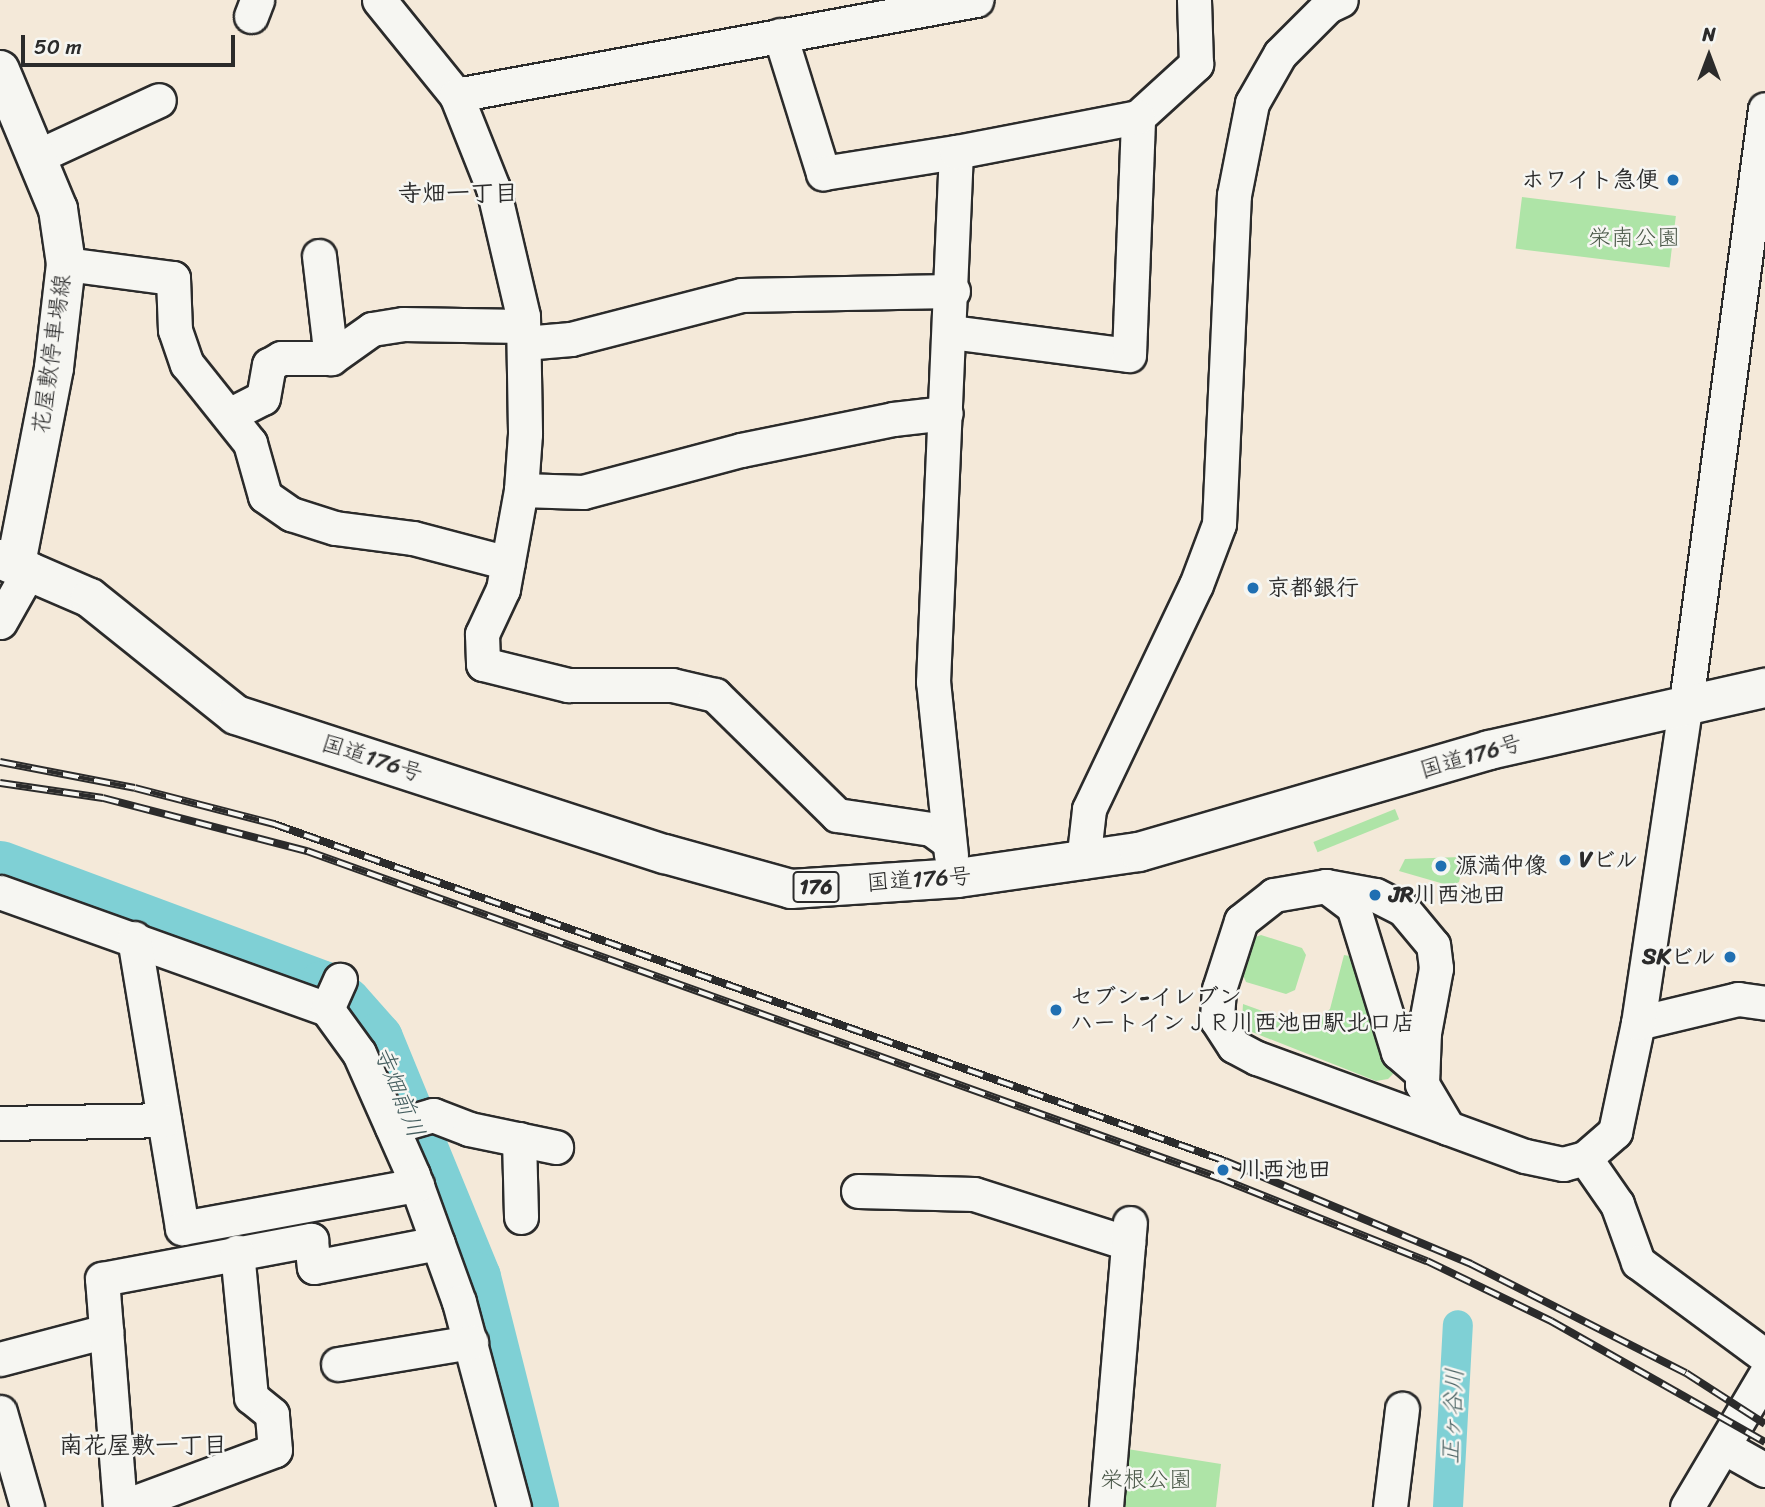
<!DOCTYPE html>
<html>
<head>
<meta charset="utf-8">
<style>
	body { margin:0 }
	#map { position:relative; width:1765px; height:1507px; overflow:hidden; background:#f4e9d9; font-family:Sriracha,"Klee One",sans-serif }
	div>[style] { position:absolute }
	.green>* { inset:0; background:#aee4a7; transform-origin:0 0 }
	.canal>* { height:30px; margin:-15px; padding:0 15px; transform-origin:15px; border-radius:15px; background:#7fd0d5 }
	.river>* { height:51px; margin:-25.5px; padding:0 25.5px; transform-origin:25.5px; border-radius:25.5px; background:#7fd0d5 }
	.roads { filter:drop-shadow(2px 0 #2b2b2b) drop-shadow(-2px 0 #2b2b2b) drop-shadow(0 2px #2b2b2b) drop-shadow(0 -2px #2b2b2b) }
	.minor>* { height:33px; margin:-16.5px; padding:0 16.5px; transform-origin:16.5px; border-radius:16.5px; background:#f6f6f2 }
	.major>* { height:38px; margin:-19px; padding:0 19px; transform-origin:19px; border-radius:19px; background:#f6f6f2 }
	.highway>* { height:38px; margin:-19px; padding:0 19px; transform-origin:19px; border-radius:19px; background:#f6f6f2 }
	.rail>* { height:8px; margin-top:-4px; transform-origin:0; background:repeating-linear-gradient(90deg,#f6f6f2 0 16px,#2b2b2b 0 32px); box-sizing:border-box; border-block:2px solid #2b2b2b }
	.dots>* { width:19px; height:19px; translate:-50% -50%; box-sizing:border-box; border:4px solid #f6f6f2; border-radius:50% }
	span { translate:-50% -50%; white-space:nowrap; text-align:center; line-height:1.15; -webkit-text-stroke:5px #f6f6f2; paint-order:stroke }
	.shield-label span { padding:2px 5px; background:#f6f6f2; border:2px solid; border-radius:5px; -webkit-text-stroke-width:0 }
	.shield-label { font-size:21px; color:#2b2b2b; font-weight:700 }
	.poi-label { font-size:23px; color:#2b2b2b; font-weight:700 }
	.right { translate:-100% -50%; text-align:right }
	.left { translate:0 -50%; text-align:left }
	.park-label { font-size:23px; color:#4c594a }
	.street-label { font-size:23px; color:#2b2b2b }
	.neighbourhood-label { font-size:24px; color:#2b2b2b; font-weight:700 }
	.water-label { font-size:24px; color:#445d5e; font-style:italic }
	.north { position:absolute; left:1674px; top:21px; width:70px; height:70px; -webkit-text-stroke:5px #f6f6f2; paint-order:stroke; rotate:0deg; font-size:19px; font-weight:700; line-height:28px; text-align:center; color:#2b2b2b }
	.north::after { content:''; display:block; margin:auto; width:24px; height:32px; background:#2b2b2b; clip-path:polygon(50% 0,100% 100%,50% 72%,0 100%) }
	.scale { position:absolute; left:21px; top:35px; width:214px; height:32px; box-sizing:border-box; border:4px solid #2b2b2b; border-top:0; padding-left:9px; font-size:21px; line-height:24px; white-space:nowrap; color:#2b2b2b; -webkit-text-stroke:5px #f6f6f2; paint-order:stroke }
</style>
</head>
<body>
<div id="map">
	<div class="green">
		<i style="left:1522px;top:197px;width:155px;height:52px;rotate:7deg"></i>
		<i style="left:1395px;top:809px;width:11px;height:88px;rotate:68deg"></i>
		<i style="clip-path:polygon(1460px 857px,1464px 860px,1459px 882px,1451px 886px,1399px 871px,1405px 859px)"></i>
		<i style="clip-path:polygon(1261px 935px,1302px 948px,1306px 955px,1295px 990px,1286px 994px,1246px 982px,1242px 973px,1253px 938px)"></i>
		<i style="clip-path:polygon(1344px 955px,1355px 957px,1371px 1021px,1393px 1063px,1393px 1074px,1388px 1079px,1376px 1081px,1252px 1032px,1242px 1020px,1243px 1004px,1304px 1026px,1314px 1023px,1330px 1009px)"></i>
		<i style="clip-path:polygon(1121px 1448px,1221px 1464px,1216px 1507px,1115px 1507px)"></i>
	</div>
	<div class="canal">
		<i style="left:1448px;top:1507px;width:182px;rotate:-86.9deg"></i>
	</div>
	<div class="river">
		<i style="left:0;top:866px;width:344px;rotate:20.4deg"></i>
		<i style="left:322px;top:986px;width:28px;rotate:35deg"></i>
		<i style="left:345px;top:1002px;width:48px;rotate:48.4deg"></i>
		<i style="left:377px;top:1038px;width:258px;rotate:67.7deg"></i>
		<i style="left:475px;top:1277px;width:237px;rotate:75.8deg"></i>
	</div>
	<div class="roads">
		<div class="minor">
			<i style="left:379px;top:0;width:122px;rotate:51deg"></i>
			<i style="left:456px;top:95px;width:100px;rotate:68.3deg"></i>
			<i style="left:493px;top:188px;width:131px;rotate:76.8deg"></i>
			<i style="left:523px;top:316px;width:118px;rotate:89deg"></i>
			<i style="left:525px;top:434px;width:56px;rotate:94.1deg"></i>
			<i style="left:521px;top:490px;width:101px;rotate:100.3deg"></i>
			<i style="left:503px;top:589px;width:50px;rotate:115deg"></i>
			<i style="left:482px;top:634px;width:30px;rotate:88deg"></i>
			<i style="left:483px;top:664px;width:88px;rotate:13.9deg"></i>
			<i style="left:568px;top:685px;width:104px"></i>
			<i style="left:672px;top:685px;width:44px;rotate:13.1deg"></i>
			<i style="left:715px;top:695px;width:171px;rotate:44.5deg"></i>
			<i style="left:837px;top:815px;width:95px;rotate:8.5deg"></i>
			<i style="left:931px;top:829px;width:19px;rotate:36deg"></i>
			<i style="left:251px;top:16px;width:17px;rotate:-69deg"></i>
			<i style="left:780px;top:35px;width:145px;rotate:72.7deg"></i>
			<i style="left:823px;top:173px;width:135px;rotate:-9deg"></i>
			<i style="left:456px;top:95px;width:529px;rotate:-10.35deg"></i>
			<i style="left:38px;top:156px;width:133px;rotate:-24.8deg"></i>
			<i style="left:319px;top:256px;width:103px;rotate:83.3deg"></i>
			<i style="left:66px;top:264px;width:108px;rotate:7.5deg"></i>
			<i style="left:173px;top:278px;width:52px;rotate:87.8deg"></i>
			<i style="left:175px;top:330px;width:36px;rotate:71deg"></i>
			<i style="left:187px;top:364px;width:101px;rotate:51.4deg"></i>
			<i style="left:250px;top:443px;width:55px;rotate:74.2deg"></i>
			<i style="left:265px;top:496px;width:32px;rotate:35deg"></i>
			<i style="left:291px;top:514px;width:46px;rotate:17.7deg"></i>
			<i style="left:335px;top:528px;width:79px;rotate:7.3deg"></i>
			<i style="left:413px;top:538px;width:98px;rotate:14.7deg"></i>
			<i style="left:951px;top:332px;width:179px;rotate:7.4deg"></i>
			<i style="left:1129px;top:355px;width:238px;rotate:-87.8deg"></i>
			<i style="left:1138px;top:117px;width:79px;rotate:-42.4deg"></i>
			<i style="left:1196px;top:64px;width:64px;rotate:-91.8deg"></i>
			<i style="left:524px;top:343px;width:47px;rotate:-4.9deg"></i>
			<i style="left:571px;top:339px;width:176px;rotate:-14.5deg"></i>
			<i style="left:741px;top:295px;width:212px;rotate:-1.1deg"></i>
			<i style="left:229px;top:415px;width:38px;rotate:-27deg"></i>
			<i style="left:263px;top:398px;width:34px;rotate:-80deg"></i>
			<i style="left:269px;top:365px;width:14px;rotate:-30deg"></i>
			<i style="left:281px;top:358px;width:50px"></i>
			<i style="left:331px;top:358px;width:50px;rotate:-35.3deg"></i>
			<i style="left:372px;top:329px;width:31px;rotate:-9deg"></i>
			<i style="left:403px;top:324px;width:120px;rotate:1deg"></i>
			<i style="left:521px;top:490px;width:62px;rotate:1.8deg"></i>
			<i style="left:583px;top:492px;width:163px;rotate:-14.9deg"></i>
			<i style="left:741px;top:450px;width:155px;rotate:-11.5deg"></i>
			<i style="left:893px;top:419px;width:53px;rotate:-6.5deg"></i>
			<i style="left:0;top:622px;width:61px;rotate:-60.5deg"></i>
			<i style="left:951px;top:855px;width:174px;rotate:-95.9deg"></i>
			<i style="left:933px;top:682px;width:530px;rotate:-87.52deg"></i>
			<i style="left:956px;top:152px;width:185px;rotate:-10.9deg"></i>
			<i style="left:1083px;top:862px;width:53px;rotate:-83.5deg"></i>
			<i style="left:1089px;top:809px;width:248px;rotate:-64.5deg"></i>
			<i style="left:1196px;top:585px;width:65px;rotate:-69.3deg"></i>
			<i style="left:1219px;top:524px;width:329px;rotate:-87.4deg"></i>
			<i style="left:1234px;top:195px;width:94px;rotate:-78.9deg"></i>
			<i style="left:1252px;top:103px;width:56px;rotate:-60.3deg"></i>
			<i style="left:1280px;top:54px;width:68px;rotate:-45deg"></i>
			<i style="left:1328px;top:6px;width:14px;rotate:-25deg"></i>
			<i style="left:1326px;top:886px;width:34px;rotate:37deg"></i>
			<i style="left:1353px;top:906px;width:153px;rotate:72.9deg"></i>
			<i style="left:1398px;top:1052px;width:32px;rotate:41deg"></i>
			<i style="left:0;top:892px;width:347px;rotate:19.7deg"></i>
			<i style="left:327px;top:1009px;width:54px;rotate:54deg"></i>
			<i style="left:359px;top:1053px;width:133px;rotate:66.1deg"></i>
			<i style="left:413px;top:1175px;width:135px;rotate:70.1deg"></i>
			<i style="left:459px;top:1302px;width:212px;rotate:75deg"></i>
			<i style="left:134px;top:938px;width:294px;rotate:80.6deg"></i>
			<i style="left:182px;top:1228px;width:239px;rotate:-10.4deg"></i>
			<i style="left:327px;top:1009px;width:32px;rotate:-66deg"></i>
			<i style="left:1638px;top:1023px;width:103px;rotate:-13.5deg"></i>
			<i style="left:1738px;top:999px;width:27px;rotate:8deg"></i>
			<i style="left:0;top:1123px;width:164px;rotate:-1deg"></i>
			<i style="left:392px;top:1127px;width:43px;rotate:-16.3deg"></i>
			<i style="left:433px;top:1115px;width:39px;rotate:21deg"></i>
			<i style="left:469px;top:1129px;width:89px;rotate:11.7deg"></i>
			<i style="left:1448px;top:1128px;width:51px;rotate:-120.6deg"></i>
			<i style="left:1422px;top:1084px;width:51px;rotate:-87.8deg"></i>
			<i style="left:1424px;top:1033px;width:66px;rotate:-79.5deg"></i>
			<i style="left:1436px;top:968px;width:23px;rotate:-97deg"></i>
			<i style="left:1433px;top:945px;width:47px;rotate:-129.8deg"></i>
			<i style="left:1403px;top:909px;width:31px;rotate:-153deg"></i>
			<i style="left:1375px;top:895px;width:50px;rotate:-169.6deg"></i>
			<i style="left:1326px;top:886px;width:53px;rotate:170.2deg"></i>
			<i style="left:1274px;top:895px;width:42px;rotate:141.8deg"></i>
			<i style="left:1241px;top:921px;width:71px;rotate:107.9deg"></i>
			<i style="left:1219px;top:989px;width:31px;rotate:94deg"></i>
			<i style="left:1217px;top:1020px;width:31px;rotate:57deg"></i>
			<i style="left:1234px;top:1046px;width:26px;rotate:28deg"></i>
			<i style="left:1257px;top:1058px;width:285px;rotate:20.1deg"></i>
			<i style="left:1525px;top:1156px;width:39px;rotate:12deg"></i>
			<i style="left:1563px;top:1164px;width:23px;rotate:-15deg"></i>
			<i style="left:1585px;top:1158px;width:40px;rotate:-41deg"></i>
			<i style="left:1615px;top:1132px;width:111px;rotate:-78.1deg"></i>
			<i style="left:1638px;top:1023px;width:324px;rotate:-81.5deg"></i>
			<i style="left:1686px;top:703px;width:599px;rotate:-82.42deg"></i>
			<i style="left:519px;top:1139px;width:78px;rotate:88.5deg"></i>
			<i style="left:1585px;top:1158px;width:56px;rotate:55.2deg"></i>
			<i style="left:1617px;top:1204px;width:62px;rotate:70.1deg"></i>
			<i style="left:1638px;top:1262px;width:158px;rotate:36.5deg"></i>
			<i style="left:858px;top:1191px;width:116px;rotate:1.5deg"></i>
			<i style="left:974px;top:1194px;width:162px;rotate:17.7deg"></i>
			<i style="left:0;top:1359px;width:110px;rotate:-14.8deg"></i>
			<i style="left:338px;top:1364px;width:135px;rotate:-9.4deg"></i>
			<i style="left:0;top:1412px;width:99px;rotate:74.1deg"></i>
			<i style="left:1724px;top:1447px;width:47px;rotate:29.3deg"></i>
			<i style="left:120px;top:1507px;width:229px;rotate:-94.5deg"></i>
			<i style="left:102px;top:1279px;width:213px;rotate:-10.6deg"></i>
			<i style="left:311px;top:1240px;width:27px;rotate:84deg"></i>
			<i style="left:314px;top:1267px;width:126px;rotate:-11deg"></i>
			<i style="left:122px;top:1507px;width:163px;rotate:-20.4deg"></i>
			<i style="left:275px;top:1450px;width:36px;rotate:-95deg"></i>
			<i style="left:272px;top:1414px;width:27px;rotate:-141deg"></i>
			<i style="left:251px;top:1397px;width:146px;rotate:-95.5deg"></i>
			<i style="left:1106px;top:1507px;width:285px;rotate:-85.2deg"></i>
			<i style="left:1390px;top:1507px;width:99px;rotate:-83deg"></i>
			<i style="left:1687px;top:1507px;width:153px;rotate:-59.4deg"></i>
		</div>
		<div class="major">
			<i style="left:0;top:70px;width:151px;rotate:67.4deg"></i>
			<i style="left:58px;top:209px;width:56px;rotate:81.7deg"></i>
			<i style="left:66px;top:264px;width:105px;rotate:96.6deg"></i>
			<i style="left:54px;top:368px;width:199px;rotate:101deg"></i>
		</div>
		<div class="highway">
			<i style="left:0;top:559px;width:98px;rotate:23.4deg"></i>
			<i style="left:90px;top:598px;width:187px;rotate:38.7deg"></i>
			<i style="left:236px;top:715px;width:451px;rotate:18deg"></i>
			<i style="left:665px;top:854px;width:131px;rotate:15.5deg"></i>
			<i style="left:791px;top:889px;width:167px;rotate:-3.8deg"></i>
			<i style="left:958px;top:878px;width:183px;rotate:-8.2deg"></i>
			<i style="left:1139px;top:852px;width:365px;rotate:-16.2deg"></i>
			<i style="left:1489px;top:750px;width:283px;rotate:-12.7deg"></i>
		</div>
	</div>
	<div class="rail">
		<i style="left:0;top:762px;width:137px;rotate:10.9deg"></i>
		<i style="left:135px;top:788px;width:144px;rotate:14.5deg"></i>
		<i style="left:274px;top:824px;width:1009px;rotate:19.51deg"></i>
		<i style="left:1225px;top:1161px;width:267px;rotate:22.7deg"></i>
		<i style="left:1471px;top:1264px;width:241px;rotate:26.9deg"></i>
		<i style="left:1686px;top:1373px;width:94px;rotate:32.8deg"></i>
		<i style="left:0;top:783px;width:104px;rotate:8.3deg"></i>
		<i style="left:103px;top:798px;width:211px;rotate:14.6deg"></i>
		<i style="left:307px;top:851px;width:969px;rotate:19.73deg"></i>
		<i style="left:1219px;top:1178px;width:224px;rotate:21.8deg"></i>
		<i style="left:1427px;top:1261px;width:138px;rotate:25.8deg"></i>
		<i style="left:1551px;top:1321px;width:246px;rotate:29.5deg"></i>
	</div>
	<div class="dots">
		<i style="left:1673px;top:180px;background:#1f6fb2"></i>
		<i style="left:1253px;top:588px;background:#1f6fb2"></i>
		<i style="left:1565px;top:860px;background:#1f6fb2"></i>
		<i style="left:1441px;top:866px;background:#1f6fb2"></i>
		<i style="left:1375px;top:895px;background:#1f6fb2"></i>
		<i style="left:1730px;top:957px;background:#1f6fb2"></i>
		<i style="left:1056px;top:1010px;background:#1f6fb2"></i>
		<i style="left:1223px;top:1170px;background:#1f6fb2"></i>
	</div>
	<div class="shield-label">
		<span style="left:816px;top:887px">176</span>
	</div>
	<div class="poi-label">
		<span class="right" style="left:1659px;top:180px">ホワイト急便</span>
		<span class="left" style="left:1267px;top:588px">京都銀行</span>
		<span class="left" style="left:1579px;top:860px">Vビル</span>
		<span class="left" style="left:1455px;top:866px">源満仲像</span>
		<span class="left" style="left:1389px;top:895px">JR川西池田</span>
		<span class="right" style="left:1716px;top:957px">SKビル</span>
		<span class="left" style="left:1070px;top:1010px">セブン-イレブン<br>ハートインＪＲ川西池田駅北口店</span>
		<span class="left" style="left:1239px;top:1170px">川西池田</span>
	</div>
	<div class="park-label">
		<span style="left:1634px;top:238px">栄南公園</span>
		<span style="left:1146px;top:1480px">栄根公園</span>
	</div>
	<div class="street-label">
		<span style="left:52px;top:354px;rotate:-82deg">花屋敷停車場線</span>
		<span style="left:1471px;top:757px;rotate:-16deg">国道176号</span>
		<span style="left:372px;top:759px;rotate:18deg">国道176号</span>
		<span style="left:919px;top:880px;rotate:-4deg">国道176号</span>
	</div>
	<div class="neighbourhood-label">
		<span style="left:458px;top:194px">寺畑一丁目</span>
		<span style="left:143px;top:1446px">南花屋敷一丁目</span>
	</div>
	<div class="water-label">
		<span style="left:399px;top:1092px;rotate:68deg">寺畑前川</span>
		<span style="left:1453px;top:1416px;rotate:-87deg">正ヶ谷川</span>
	</div>
	<div class="north">N</div>
	<div class="scale">50 m</div>
</div>
</body>
</html>
